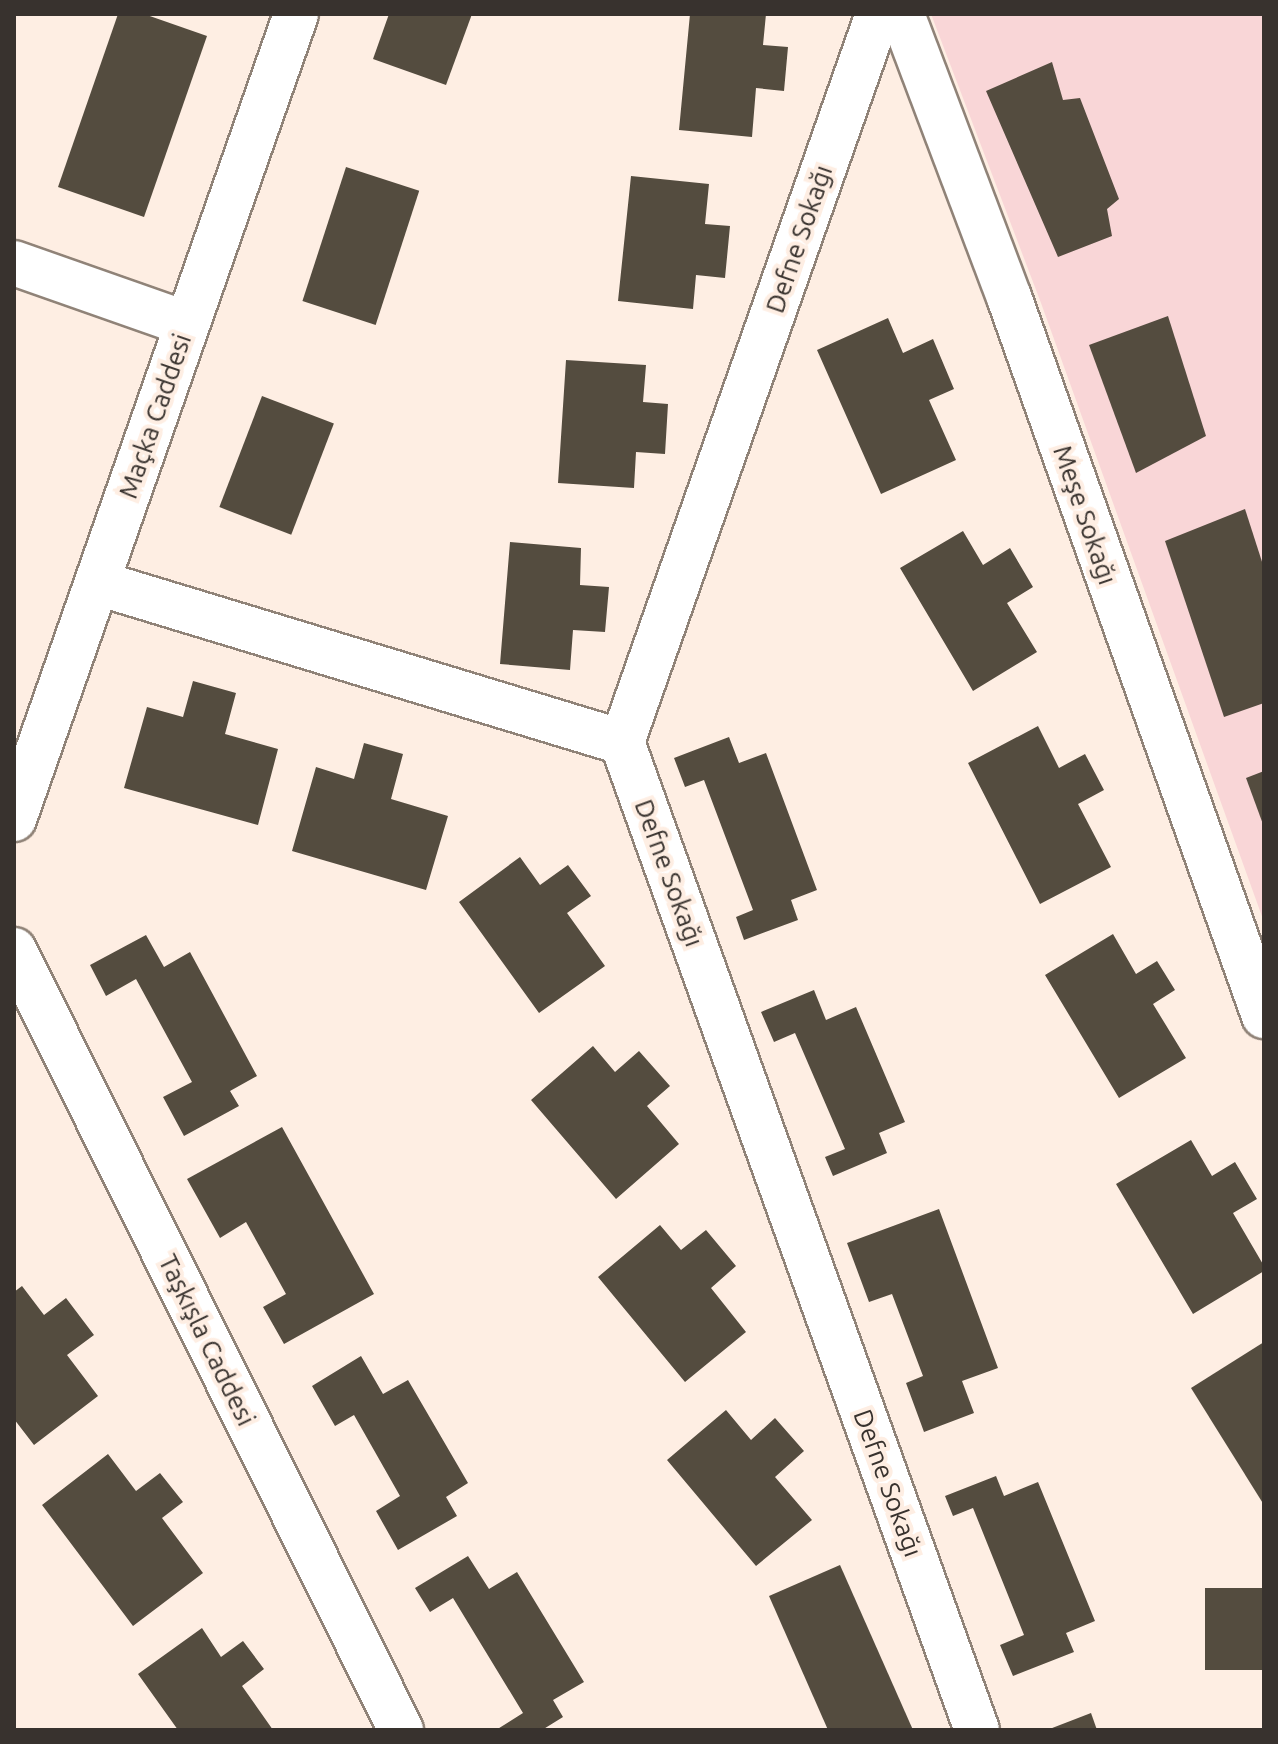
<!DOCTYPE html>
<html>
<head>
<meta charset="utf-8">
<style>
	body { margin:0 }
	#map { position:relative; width:1278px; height:1744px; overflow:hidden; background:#feeee3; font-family:Ubuntu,sans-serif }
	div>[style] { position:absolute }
	.green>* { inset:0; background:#f9d6d7 }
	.building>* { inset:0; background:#544c3f; transform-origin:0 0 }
	.roads { filter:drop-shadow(2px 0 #908378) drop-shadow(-2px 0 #908378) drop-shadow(0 2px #908378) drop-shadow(0 -2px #908378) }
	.minor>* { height:44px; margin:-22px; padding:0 22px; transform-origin:22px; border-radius:22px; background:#fff }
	span { translate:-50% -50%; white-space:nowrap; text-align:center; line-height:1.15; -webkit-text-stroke:8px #feeee3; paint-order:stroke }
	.street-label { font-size:26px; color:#38322e }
	.frame { position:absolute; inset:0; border:16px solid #38322e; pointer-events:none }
</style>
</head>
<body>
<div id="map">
	<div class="green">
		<i style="clip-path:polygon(931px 14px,1264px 14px,1264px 922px,1041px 303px)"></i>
	</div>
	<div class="building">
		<i style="clip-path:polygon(118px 14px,144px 14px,207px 36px,144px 217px,58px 187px)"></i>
		<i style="clip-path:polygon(389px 14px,472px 14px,446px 85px,373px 59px)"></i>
		<i style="clip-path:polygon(690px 14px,766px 14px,763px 45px,788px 47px,784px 91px,756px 88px,752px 137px,679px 130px)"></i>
		<i style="clip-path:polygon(1052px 62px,1063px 100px,1080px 98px,1119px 199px,1107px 209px,1112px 236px,1058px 257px,986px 91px)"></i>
		<i style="left:346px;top:167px;width:77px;height:141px;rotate:18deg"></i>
		<i style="clip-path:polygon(631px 176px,709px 184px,705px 224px,730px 226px,725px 278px,696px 275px,693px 309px,618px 301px)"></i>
		<i style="clip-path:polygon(1168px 316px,1206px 436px,1136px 473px,1089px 345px)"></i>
		<i style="clip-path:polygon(888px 318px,903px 353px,933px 339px,954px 389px,929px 400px,956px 460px,881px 494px,817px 350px)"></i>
		<i style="clip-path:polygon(566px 360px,646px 365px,643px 402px,668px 404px,665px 454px,636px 452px,634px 488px,558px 483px)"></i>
		<i style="left:262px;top:396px;width:77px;height:119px;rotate:21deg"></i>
		<i style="clip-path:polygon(1245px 509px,1264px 568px,1264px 703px,1224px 717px,1165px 541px)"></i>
		<i style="clip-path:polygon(963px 531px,983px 565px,1010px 548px,1033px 587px,1007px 603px,1037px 652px,973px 691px,900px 568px)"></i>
		<i style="clip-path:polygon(510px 542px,581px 548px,580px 585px,609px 587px,605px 632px,573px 630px,570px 670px,500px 664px)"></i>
		<i style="clip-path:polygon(193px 681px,236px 693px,225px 734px,278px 749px,258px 825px,124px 788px,147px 707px,183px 717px)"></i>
		<i style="clip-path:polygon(1038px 726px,1059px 768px,1085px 754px,1104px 790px,1078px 804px,1111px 867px,1040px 904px,968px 763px)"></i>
		<i style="clip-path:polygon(729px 737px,739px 763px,766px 753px,817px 890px,791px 900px,798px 920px,744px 940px,736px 917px,753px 910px,704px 780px,685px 787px,674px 758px)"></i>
		<i style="clip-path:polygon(364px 743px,403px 754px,391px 799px,448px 816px,426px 890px,292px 851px,316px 767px,354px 779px)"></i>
		<i style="clip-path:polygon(1264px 771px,1264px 827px,1246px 778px)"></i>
		<i style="clip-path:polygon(520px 857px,540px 885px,568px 865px,591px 896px,567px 913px,605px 966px,539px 1013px,459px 902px)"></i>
		<i style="clip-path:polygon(1113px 934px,1136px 974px,1157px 961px,1175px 990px,1153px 1004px,1186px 1058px,1119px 1098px,1045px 975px)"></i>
		<i style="clip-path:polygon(146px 935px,164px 967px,190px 952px,257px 1076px,230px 1091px,239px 1106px,184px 1136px,163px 1097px,192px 1082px,136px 979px,106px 996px,90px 965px)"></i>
		<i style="clip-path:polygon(814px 990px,826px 1020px,856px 1007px,905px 1122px,879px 1133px,887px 1153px,833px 1176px,825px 1157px,845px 1149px,795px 1033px,774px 1042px,761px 1012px)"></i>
		<i style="clip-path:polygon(593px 1046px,615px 1072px,639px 1051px,670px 1086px,647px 1106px,679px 1144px,616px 1199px,531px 1100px)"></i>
		<i style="clip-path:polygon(282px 1127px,374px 1294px,284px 1344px,263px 1307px,286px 1294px,246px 1222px,220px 1238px,187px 1179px)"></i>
		<i style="clip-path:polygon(1191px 1140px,1212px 1176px,1235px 1162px,1257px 1199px,1233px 1213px,1264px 1266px,1264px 1271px,1193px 1314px,1116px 1184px)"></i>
		<i style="clip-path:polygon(939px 1209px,998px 1368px,962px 1381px,974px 1413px,924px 1432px,906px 1383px,923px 1376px,892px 1294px,869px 1302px,847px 1243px)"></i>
		<i style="clip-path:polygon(660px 1225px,681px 1250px,706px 1230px,736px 1266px,711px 1288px,746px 1332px,685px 1382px,598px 1277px)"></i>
		<i style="clip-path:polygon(22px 1286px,44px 1315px,66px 1298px,94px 1335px,67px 1355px,98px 1396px,34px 1445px,14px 1419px,14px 1292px)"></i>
		<i style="clip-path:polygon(1264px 1342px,1264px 1505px,1191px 1388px)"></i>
		<i style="clip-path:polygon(361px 1356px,383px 1394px,408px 1380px,468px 1483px,446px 1497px,457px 1516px,398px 1550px,376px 1511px,400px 1496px,354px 1415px,335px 1426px,312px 1386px)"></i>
		<i style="clip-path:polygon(726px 1410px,751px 1440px,775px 1418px,804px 1451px,775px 1477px,812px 1520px,756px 1566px,667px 1460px)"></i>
		<i style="clip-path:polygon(108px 1454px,136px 1491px,160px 1473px,183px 1502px,162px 1518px,203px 1573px,133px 1626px,42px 1505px)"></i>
		<i style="clip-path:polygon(996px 1476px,1004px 1496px,1038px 1482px,1095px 1621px,1066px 1633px,1074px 1652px,1013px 1676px,1000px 1645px,1024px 1635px,973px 1508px,953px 1516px,945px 1496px)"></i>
		<i style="clip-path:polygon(468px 1556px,489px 1589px,517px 1572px,584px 1682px,553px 1700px,563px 1717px,542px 1730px,496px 1730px,523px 1713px,453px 1598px,430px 1612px,415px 1588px)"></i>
		<i style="clip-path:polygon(840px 1565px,913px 1730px,828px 1730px,769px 1596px)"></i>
		<i style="left:1264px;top:1588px;width:82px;height:59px;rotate:90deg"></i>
		<i style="clip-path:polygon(202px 1628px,221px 1657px,243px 1641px,264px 1669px,242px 1686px,273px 1730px,178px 1730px,138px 1674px)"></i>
		<i style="clip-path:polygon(1091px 1713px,1097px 1730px,1047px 1730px)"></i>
	</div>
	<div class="roads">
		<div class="minor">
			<i style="left:878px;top:14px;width:772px;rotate:109.37deg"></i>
			<i style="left:622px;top:742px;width:1050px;rotate:70.24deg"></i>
			<i style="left:902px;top:14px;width:303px;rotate:69.3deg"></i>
			<i style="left:1009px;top:297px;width:763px;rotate:70.47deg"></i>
			<i style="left:14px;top:263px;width:183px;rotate:19.4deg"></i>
			<i style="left:98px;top:583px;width:548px;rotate:16.88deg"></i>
			<i style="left:14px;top:819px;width:853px;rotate:-70.69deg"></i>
			<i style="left:14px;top:950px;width:871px;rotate:63.61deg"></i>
		</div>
	</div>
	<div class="street-label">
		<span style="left:799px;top:239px;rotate:-71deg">Defne Sokağı</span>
		<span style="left:155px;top:416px;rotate:-71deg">Maçka Caddesi</span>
		<span style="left:1085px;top:515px;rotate:71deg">Meşe Sokağı</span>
		<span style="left:669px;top:873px;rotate:70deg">Defne Sokağı</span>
		<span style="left:207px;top:1340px;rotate:64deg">Taşkışla Caddesi</span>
		<span style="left:888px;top:1483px;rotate:70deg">Defne Sokağı</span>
	</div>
	<div class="frame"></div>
</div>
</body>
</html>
